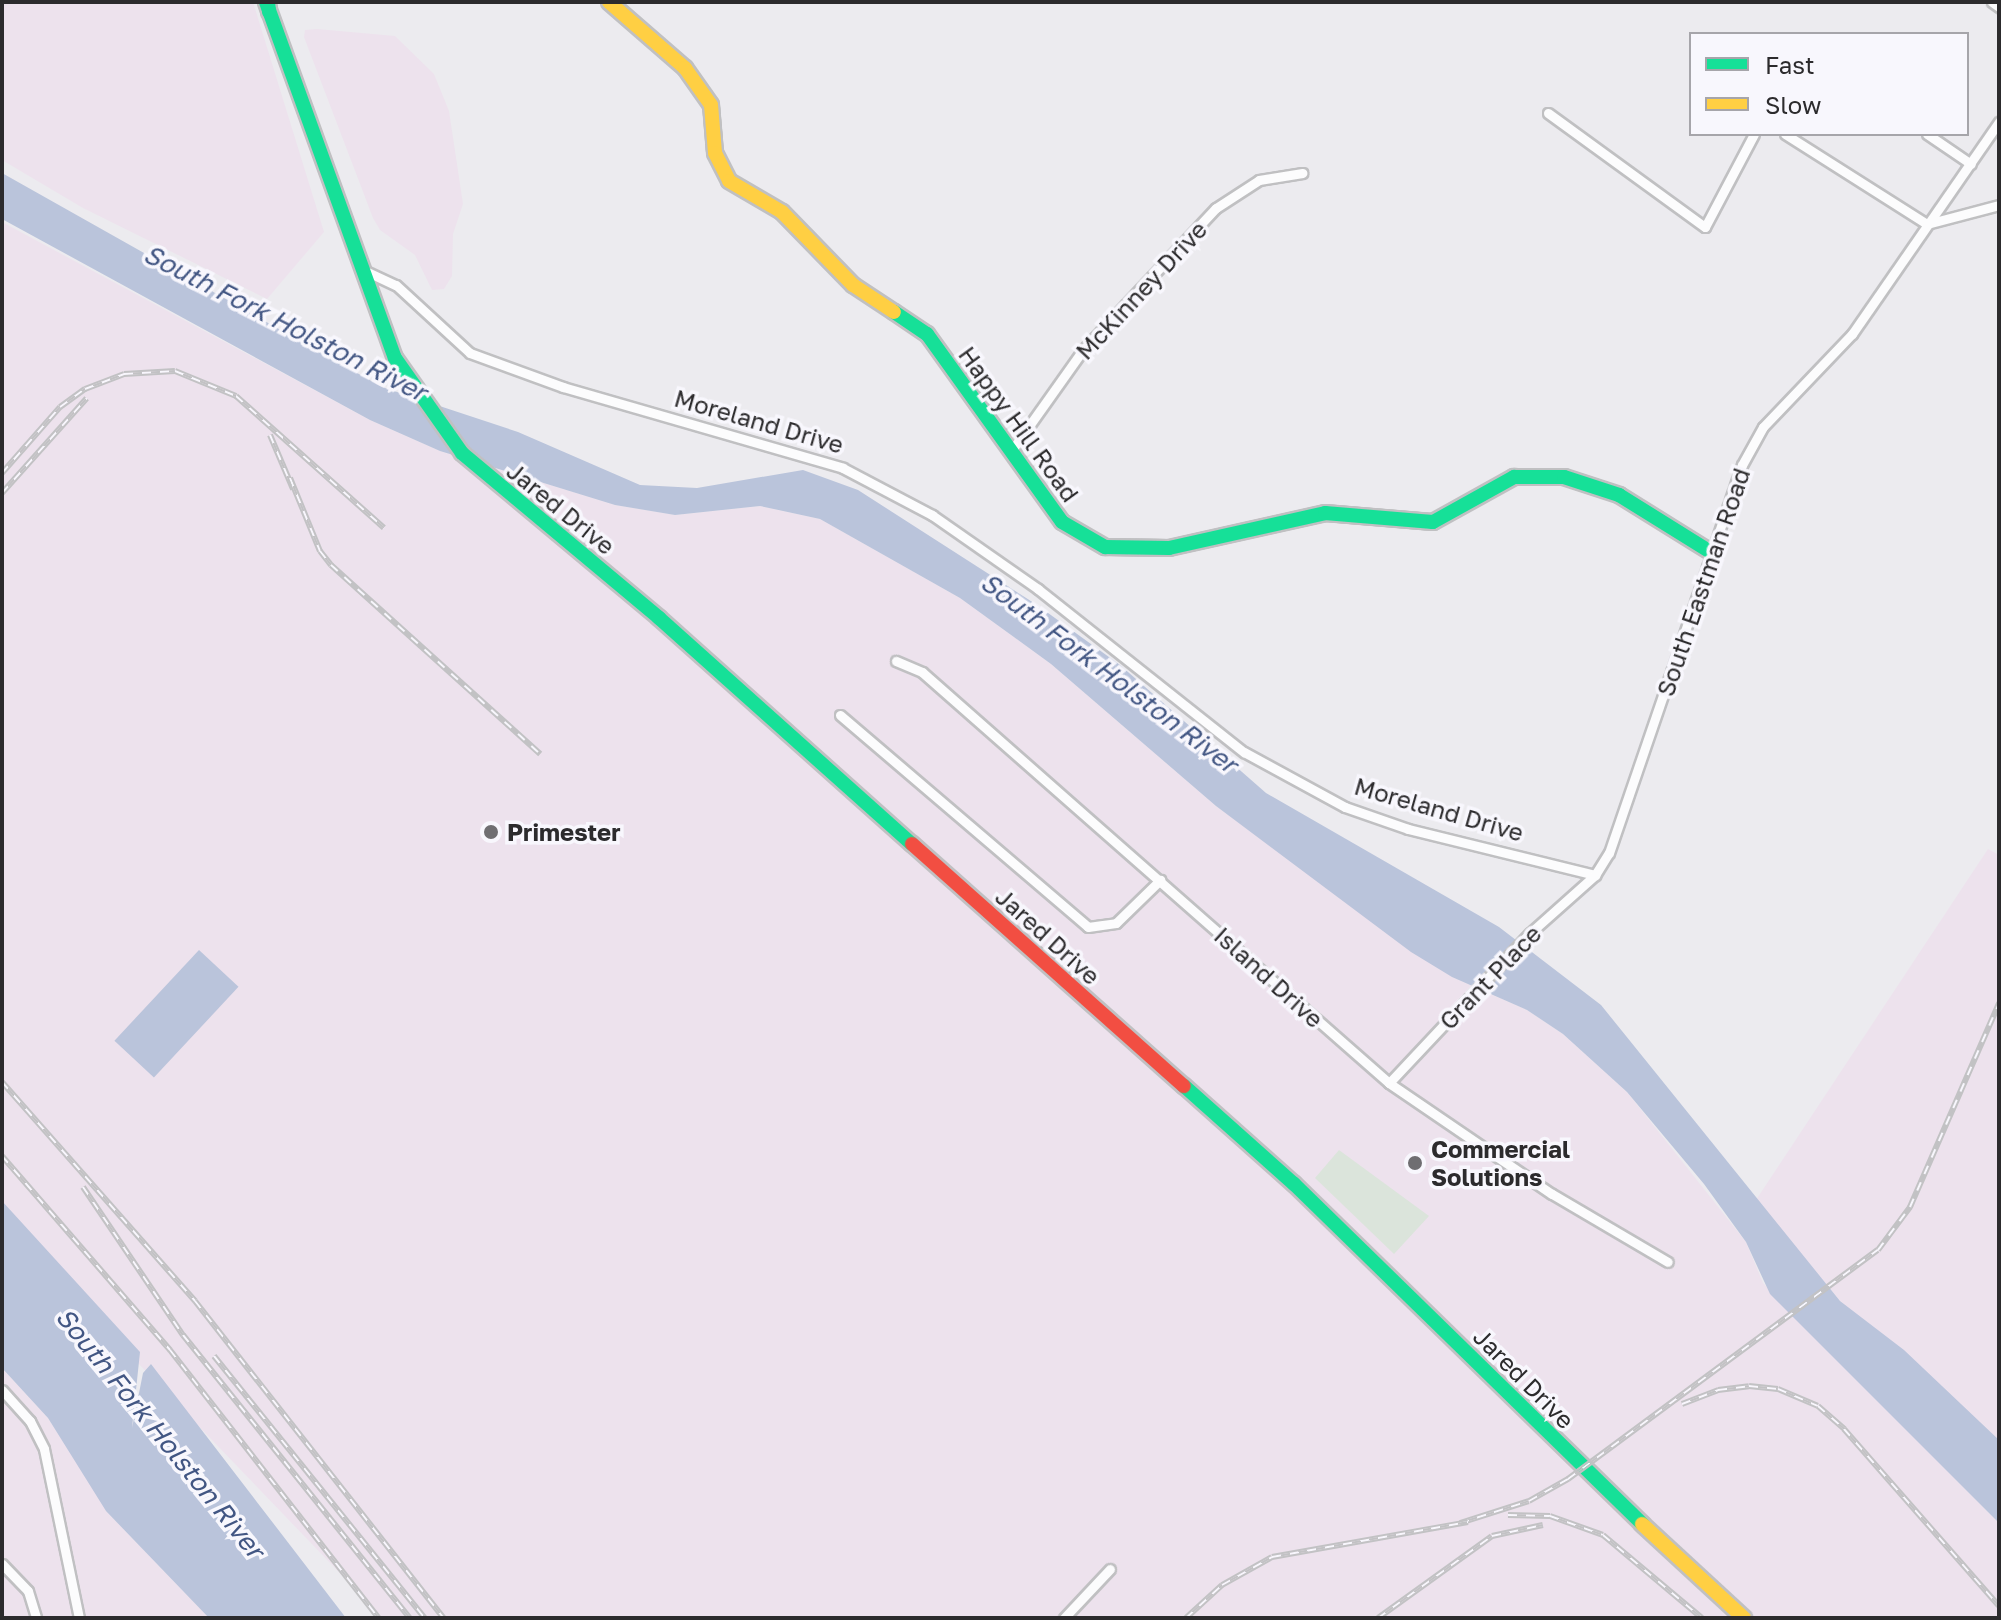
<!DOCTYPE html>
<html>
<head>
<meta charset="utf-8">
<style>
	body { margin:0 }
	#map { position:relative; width:2001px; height:1620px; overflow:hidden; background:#ecebef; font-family:"Golos Text",sans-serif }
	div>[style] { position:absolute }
	.industrial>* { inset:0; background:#ede2ed }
	.green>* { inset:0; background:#dbe4db }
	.water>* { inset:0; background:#bac4db; transform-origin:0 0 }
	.roads { filter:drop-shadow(2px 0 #c0c0c2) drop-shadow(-2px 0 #c0c0c2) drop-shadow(0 2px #c0c0c2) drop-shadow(0 -2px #c0c0c2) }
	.street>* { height:9px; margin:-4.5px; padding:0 4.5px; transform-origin:4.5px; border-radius:4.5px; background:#fcfcfd }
	.fast>* { height:14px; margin:-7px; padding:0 7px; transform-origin:7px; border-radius:7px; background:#16e098 }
	.slow>* { height:14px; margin:-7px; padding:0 7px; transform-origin:7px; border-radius:7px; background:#ffcf43 }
	.jam>* { height:14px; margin:-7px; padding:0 7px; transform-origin:7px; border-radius:7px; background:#f24e42 }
	.rail>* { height:6px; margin-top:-3px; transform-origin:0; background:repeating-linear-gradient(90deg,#f8f7fd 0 9px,#c2c2c4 0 18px); box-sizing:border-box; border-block:2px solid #c2c2c4 }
	.dots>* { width:22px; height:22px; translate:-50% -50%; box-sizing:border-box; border:4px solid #f8f7fd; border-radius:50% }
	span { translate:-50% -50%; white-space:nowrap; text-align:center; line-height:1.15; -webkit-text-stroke:7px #f8f7fd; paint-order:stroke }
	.street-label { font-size:24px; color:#2c2b2d }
	.poi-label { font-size:24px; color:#2c2b2d; font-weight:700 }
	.left { translate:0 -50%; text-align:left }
	.water-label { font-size:26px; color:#425683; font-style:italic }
	.frame { position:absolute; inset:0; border:4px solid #2c2b2d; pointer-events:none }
	.legend { position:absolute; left:1689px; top:32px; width:280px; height:104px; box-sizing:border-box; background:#f8f7fd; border:2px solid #a6a5aa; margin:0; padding:10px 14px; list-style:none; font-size:24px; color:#2c2b2d }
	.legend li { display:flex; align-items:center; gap:16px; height:40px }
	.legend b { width:40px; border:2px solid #a6a5aa }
</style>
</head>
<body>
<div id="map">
	<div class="industrial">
		<i style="clip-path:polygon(2px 2px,253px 2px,324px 232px,267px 299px,83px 208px,2px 160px)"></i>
		<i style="clip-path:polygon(317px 29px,395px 36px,434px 74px,449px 111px,463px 204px,453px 234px,452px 276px,444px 289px,432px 290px,415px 255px,380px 230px,373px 218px,304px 37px,305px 30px)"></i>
		<i style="clip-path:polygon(2px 222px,370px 420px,440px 451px,615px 505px,675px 515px,760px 506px,820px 519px,960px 598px,1051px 664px,1216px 806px,1452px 977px,1527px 1010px,1563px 1034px,1627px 1092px,1746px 1242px,1763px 1283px,1999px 1523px,1999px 1618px,383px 1618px,37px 1258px,2px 1214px)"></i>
		<i style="clip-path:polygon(1988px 849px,1999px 855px,1999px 1440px,1840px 1301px,1756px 1200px)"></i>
		<i style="clip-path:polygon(2px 1368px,48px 1418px,109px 1514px,209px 1618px,2px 1618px)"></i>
	</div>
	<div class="green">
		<i style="clip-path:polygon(1339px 1150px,1429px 1216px,1394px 1254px,1315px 1178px)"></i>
	</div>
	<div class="water">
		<i style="clip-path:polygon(2px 173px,382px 387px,518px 432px,640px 485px,697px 488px,803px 470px,858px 490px,1037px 605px,1120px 665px,1266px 793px,1499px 927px,1601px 1005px,1840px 1301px,1904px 1350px,1999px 1440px,1999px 1523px,1770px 1294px,1746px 1242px,1704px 1184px,1627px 1092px,1563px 1034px,1527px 1010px,1452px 977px,1411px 952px,1216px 806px,1051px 664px,960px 598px,820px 519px,760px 506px,675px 515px,615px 505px,440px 451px,370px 420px,2px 219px)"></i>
		<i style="left:199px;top:950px;width:54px;height:124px;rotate:43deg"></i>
		<i style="clip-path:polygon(2px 1201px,140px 1352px,132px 1428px,143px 1373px,151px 1364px,346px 1618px,209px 1618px,106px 1511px,48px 1418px,2px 1368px)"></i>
	</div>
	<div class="roads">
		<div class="street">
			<i style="left:1992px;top:2px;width:9px;rotate:36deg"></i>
			<i style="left:1548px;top:113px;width:194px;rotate:36deg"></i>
			<i style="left:1705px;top:227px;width:105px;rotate:-62.2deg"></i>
			<i style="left:1785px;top:134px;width:168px;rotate:32.4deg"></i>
			<i style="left:1927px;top:224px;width:74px;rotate:-14.8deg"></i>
			<i style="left:1927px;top:134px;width:53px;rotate:34.3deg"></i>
			<i style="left:361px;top:269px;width:38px;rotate:25deg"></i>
			<i style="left:396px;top:285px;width:100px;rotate:42.6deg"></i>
			<i style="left:470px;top:353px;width:99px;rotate:20.1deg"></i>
			<i style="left:563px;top:387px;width:291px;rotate:16.1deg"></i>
			<i style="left:843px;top:468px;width:101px;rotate:27.8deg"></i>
			<i style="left:932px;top:515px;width:129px;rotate:34.9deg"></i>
			<i style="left:1038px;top:589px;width:263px;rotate:38.4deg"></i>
			<i style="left:1244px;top:752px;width:115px;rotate:28.6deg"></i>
			<i style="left:1345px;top:807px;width:67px;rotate:19.2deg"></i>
			<i style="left:1408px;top:829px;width:193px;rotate:13.8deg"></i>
			<i style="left:1012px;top:450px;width:121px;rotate:-54.7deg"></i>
			<i style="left:1082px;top:351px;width:196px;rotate:-46.9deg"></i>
			<i style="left:1216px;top:208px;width:51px;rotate:-33.1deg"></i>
			<i style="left:1259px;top:180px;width:44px;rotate:-9.2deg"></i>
			<i style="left:896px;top:661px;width:28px;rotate:23deg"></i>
			<i style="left:922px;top:672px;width:622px;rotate:41.35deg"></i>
			<i style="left:1389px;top:1083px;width:197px;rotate:34.3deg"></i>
			<i style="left:1552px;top:1194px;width:134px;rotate:30.4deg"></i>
			<i style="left:840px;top:715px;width:326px;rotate:40.5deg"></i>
			<i style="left:1088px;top:927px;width:28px;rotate:-8deg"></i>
			<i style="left:1116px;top:923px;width:62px;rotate:-44.3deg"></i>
			<i style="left:1389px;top:1083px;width:206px;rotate:-46.8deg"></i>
			<i style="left:1530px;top:933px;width:87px;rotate:-41.7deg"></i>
			<i style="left:1595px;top:875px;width:26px;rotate:-58deg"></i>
			<i style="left:1609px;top:853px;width:410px;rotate:-71.1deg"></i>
			<i style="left:1742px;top:465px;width:43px;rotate:-61.1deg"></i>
			<i style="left:1763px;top:427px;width:129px;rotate:-46.3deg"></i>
			<i style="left:1852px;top:334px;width:258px;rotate:-55.3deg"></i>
			<i style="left:2px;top:1390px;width:42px;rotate:47.9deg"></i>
			<i style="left:30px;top:1421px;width:31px;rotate:63deg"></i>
			<i style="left:44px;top:1449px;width:173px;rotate:78.3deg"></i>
			<i style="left:2px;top:1564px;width:37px;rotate:46deg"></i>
			<i style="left:28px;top:1591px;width:28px;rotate:73deg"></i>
			<i style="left:1064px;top:1618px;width:67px;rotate:-46.8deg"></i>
		</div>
		<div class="fast">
			<i style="left:266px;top:2px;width:379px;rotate:70.1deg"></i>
			<i style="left:395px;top:358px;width:116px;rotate:54.8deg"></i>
			<i style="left:462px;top:453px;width:257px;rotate:39.9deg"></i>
			<i style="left:659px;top:618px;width:339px;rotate:41.8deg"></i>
			<i style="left:268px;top:2px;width:10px;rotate:84deg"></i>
			<i style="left:894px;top:312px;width:40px;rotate:34deg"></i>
			<i style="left:927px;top:334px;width:231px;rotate:54.3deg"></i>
			<i style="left:1062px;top:522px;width:50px;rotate:30.2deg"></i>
			<i style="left:1105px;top:547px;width:64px;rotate:0.9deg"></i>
			<i style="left:1169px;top:548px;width:160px;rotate:-12.6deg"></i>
			<i style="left:1325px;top:513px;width:108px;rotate:4.8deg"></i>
			<i style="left:1433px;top:522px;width:93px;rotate:-29.1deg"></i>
			<i style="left:1514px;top:477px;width:50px"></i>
			<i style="left:1564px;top:477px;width:58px;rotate:18.1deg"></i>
			<i style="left:1619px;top:495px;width:110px;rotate:31.9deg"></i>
			<i style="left:1184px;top:1086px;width:147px;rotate:41.7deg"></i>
			<i style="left:1294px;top:1184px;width:487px;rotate:44.3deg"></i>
		</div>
		<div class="slow">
			<i style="left:609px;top:2px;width:101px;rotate:41deg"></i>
			<i style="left:685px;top:68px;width:45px;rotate:54.9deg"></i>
			<i style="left:711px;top:105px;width:48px;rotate:85.2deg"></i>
			<i style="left:715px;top:153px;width:31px;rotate:63deg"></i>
			<i style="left:729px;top:181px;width:61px;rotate:30.3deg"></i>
			<i style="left:782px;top:212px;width:102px;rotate:45.8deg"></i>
			<i style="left:853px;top:285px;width:49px;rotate:33.4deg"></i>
			<i style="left:1642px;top:1524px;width:139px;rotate:42.7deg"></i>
		</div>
		<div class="jam">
			<i style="left:912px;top:844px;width:364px;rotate:41.7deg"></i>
		</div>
	</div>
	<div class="rail">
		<i style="left:270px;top:435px;width:59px;rotate:66.9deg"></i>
		<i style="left:2px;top:473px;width:88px;rotate:-48.7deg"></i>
		<i style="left:60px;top:407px;width:31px;rotate:-36deg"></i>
		<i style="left:85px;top:389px;width:42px;rotate:-21deg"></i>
		<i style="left:124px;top:374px;width:51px;rotate:-3.4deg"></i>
		<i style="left:175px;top:371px;width:66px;rotate:22.3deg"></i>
		<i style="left:236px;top:396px;width:198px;rotate:41.7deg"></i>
		<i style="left:290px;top:478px;width:79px;rotate:67.7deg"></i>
		<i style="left:320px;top:551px;width:18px;rotate:52deg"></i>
		<i style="left:331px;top:565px;width:282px;rotate:42.1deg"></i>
		<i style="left:2px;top:493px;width:127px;rotate:-48.2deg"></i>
		<i style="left:2px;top:1082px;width:292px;rotate:48.6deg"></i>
		<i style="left:195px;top:1301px;width:403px;rotate:51.9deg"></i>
		<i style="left:2px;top:1156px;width:257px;rotate:49.1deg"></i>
		<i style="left:170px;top:1350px;width:340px;rotate:52.1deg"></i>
		<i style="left:83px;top:1187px;width:179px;rotate:56deg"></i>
		<i style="left:183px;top:1335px;width:363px;rotate:51.3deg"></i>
		<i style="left:214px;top:1356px;width:336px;rotate:51.2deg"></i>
		<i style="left:1682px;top:1404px;width:39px;rotate:-21deg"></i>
		<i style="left:1718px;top:1390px;width:31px;rotate:-7deg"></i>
		<i style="left:1749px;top:1386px;width:29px;rotate:6deg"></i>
		<i style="left:1778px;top:1389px;width:43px;rotate:23deg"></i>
		<i style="left:1818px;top:1406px;width:35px;rotate:41deg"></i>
		<i style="left:1844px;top:1429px;width:235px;rotate:48.8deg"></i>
		<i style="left:1508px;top:1515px;width:42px;rotate:1.4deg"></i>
		<i style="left:1550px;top:1516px;width:56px;rotate:19.7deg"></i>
		<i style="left:1603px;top:1535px;width:129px;rotate:40deg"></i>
		<i style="left:1460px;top:1523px;width:72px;rotate:-17.7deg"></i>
		<i style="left:1529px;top:1501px;width:45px;rotate:-29.4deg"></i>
		<i style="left:1568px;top:1479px;width:385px;rotate:-36.5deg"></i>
		<i style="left:1878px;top:1250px;width:54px;rotate:-53.3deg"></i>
		<i style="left:1910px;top:1207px;width:223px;rotate:-66.4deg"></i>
		<i style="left:1186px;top:1618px;width:49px;rotate:-42.5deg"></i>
		<i style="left:1222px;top:1585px;width:57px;rotate:-29.2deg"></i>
		<i style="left:1272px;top:1557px;width:199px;rotate:-10.1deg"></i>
		<i style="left:1378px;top:1618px;width:140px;rotate:-35.7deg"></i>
		<i style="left:1492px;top:1536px;width:52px;rotate:-12.2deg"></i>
	</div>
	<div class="dots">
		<i style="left:491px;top:832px;background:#6f6e71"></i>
		<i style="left:1415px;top:1163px;background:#6f6e71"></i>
	</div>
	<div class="street-label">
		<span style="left:1141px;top:290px;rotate:-47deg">McKinney Drive</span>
		<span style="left:759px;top:421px;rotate:16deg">Moreland Drive</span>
		<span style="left:1019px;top:424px;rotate:54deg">Happy Hill Road</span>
		<span style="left:561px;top:508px;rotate:39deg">Jared Drive</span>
		<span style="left:1703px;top:582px;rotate:-71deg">South Eastman Road</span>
		<span style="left:1439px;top:809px;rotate:16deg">Moreland Drive</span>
		<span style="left:1048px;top:936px;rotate:42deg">Jared Drive</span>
		<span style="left:1269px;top:977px;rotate:42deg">Island Drive</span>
		<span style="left:1490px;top:977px;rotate:-46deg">Grant Place</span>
		<span style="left:1524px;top:1378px;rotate:45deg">Jared Drive</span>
	</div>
	<div class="poi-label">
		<span class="left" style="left:507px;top:832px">Primester</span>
		<span class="left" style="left:1431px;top:1163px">Commercial<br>Solutions</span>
	</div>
	<div class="water-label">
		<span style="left:285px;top:323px;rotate:27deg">South Fork Holston River</span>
		<span style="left:1109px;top:673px;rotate:37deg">South Fork Holston River</span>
		<span style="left:160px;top:1433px;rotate:51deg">South Fork Holston River</span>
	</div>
	<div class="frame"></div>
	<ul class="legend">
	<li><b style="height:10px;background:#16e098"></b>Fast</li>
	<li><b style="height:10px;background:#ffcf43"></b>Slow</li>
	</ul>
</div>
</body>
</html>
